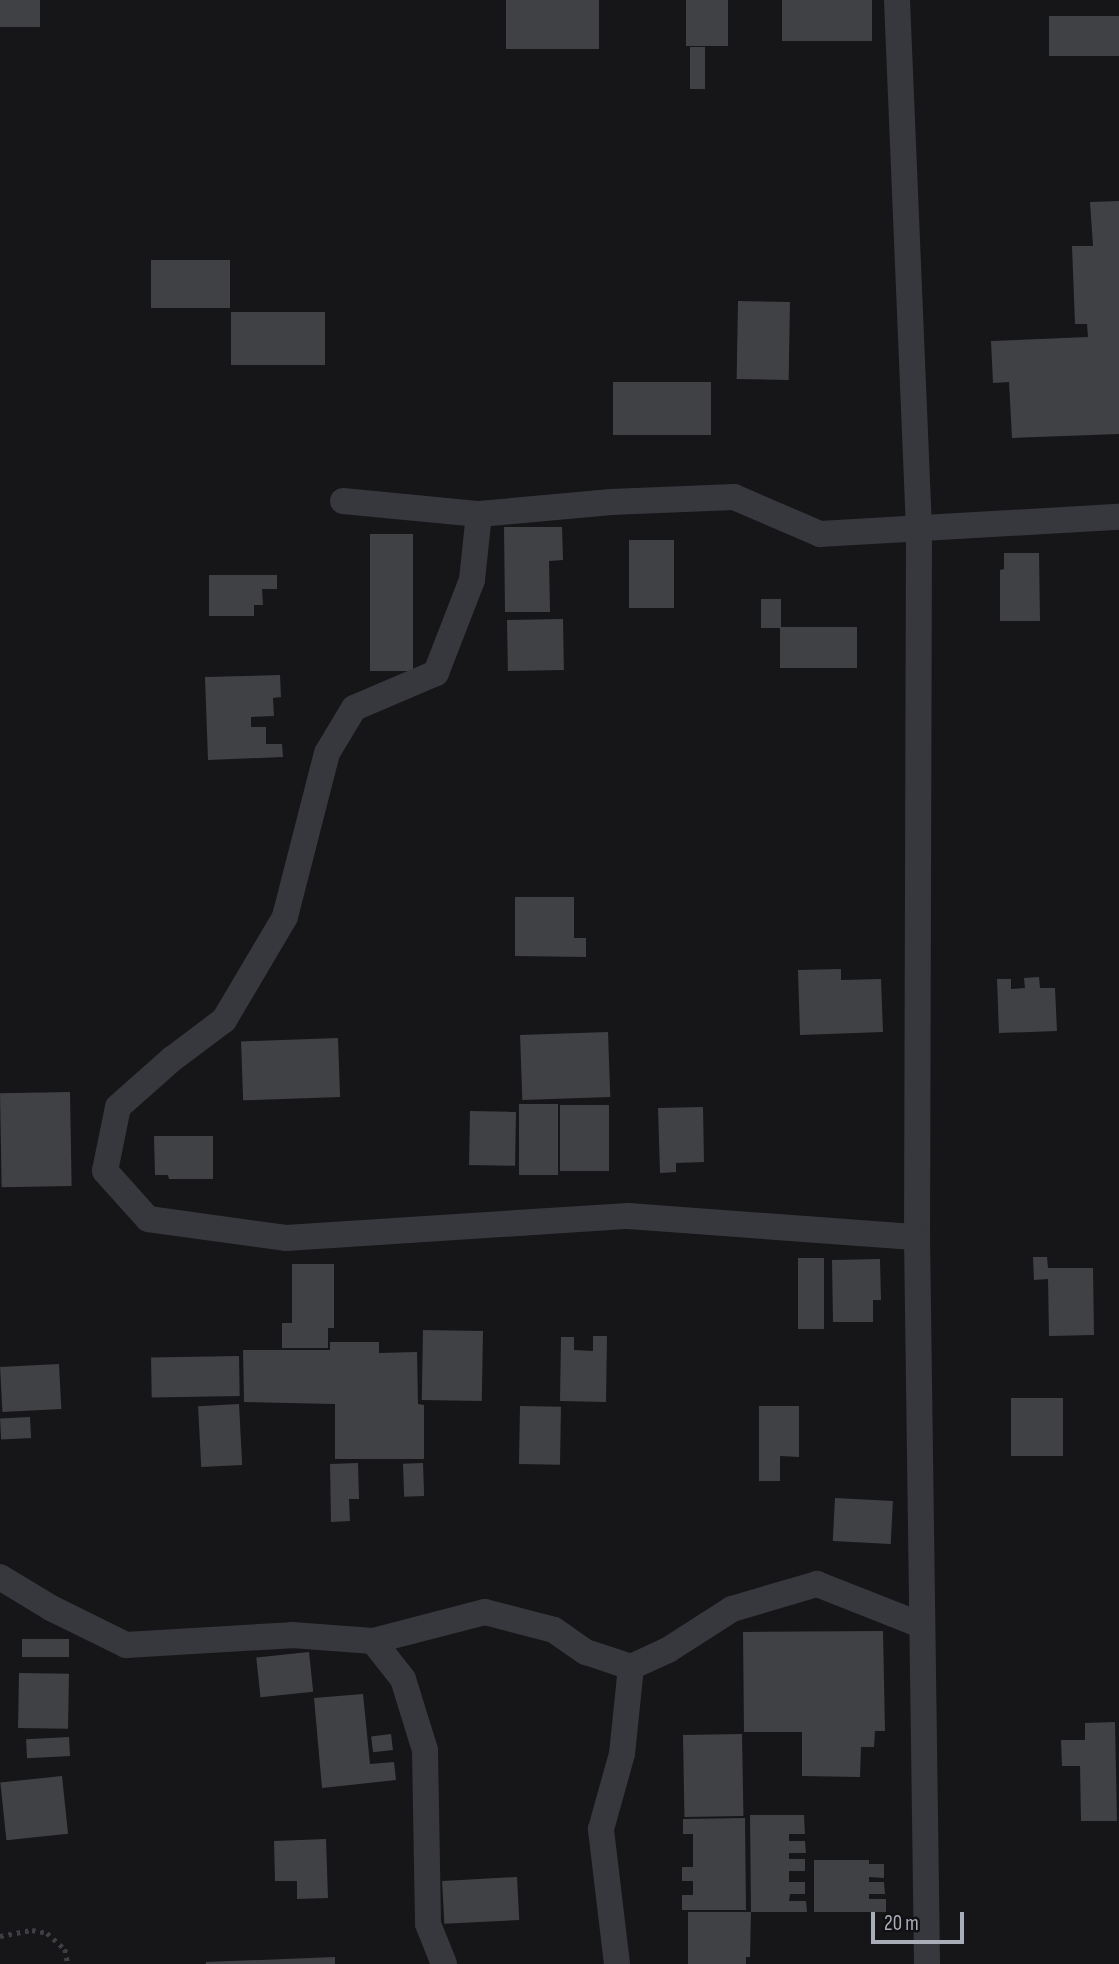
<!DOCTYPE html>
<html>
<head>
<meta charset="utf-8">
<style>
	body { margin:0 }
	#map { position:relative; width:1119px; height:1964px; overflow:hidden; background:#161618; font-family:"Sofia Sans Condensed",sans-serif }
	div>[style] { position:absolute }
	.building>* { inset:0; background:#404145; transform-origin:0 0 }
	.path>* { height:4.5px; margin-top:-2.25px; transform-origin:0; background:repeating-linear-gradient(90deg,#3d3f44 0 3.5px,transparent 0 8.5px) }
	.street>* { height:26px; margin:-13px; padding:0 13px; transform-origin:13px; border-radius:13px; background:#37383d }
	span { translate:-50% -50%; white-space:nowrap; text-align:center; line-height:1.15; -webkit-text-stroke:5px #111113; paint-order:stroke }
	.scale { position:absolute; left:871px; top:1912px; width:93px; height:32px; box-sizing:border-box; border:4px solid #a8adb8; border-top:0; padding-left:9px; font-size:21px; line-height:24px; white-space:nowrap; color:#a8adb8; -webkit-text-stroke:5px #111113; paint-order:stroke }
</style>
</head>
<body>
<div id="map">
	<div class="building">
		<i style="left:0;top:0;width:40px;height:27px"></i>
		<i style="left:506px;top:0;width:93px;height:49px"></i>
		<i style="left:686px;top:0;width:42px;height:46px"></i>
		<i style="left:782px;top:0;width:90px;height:41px"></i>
		<i style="left:1119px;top:16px;width:40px;height:70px;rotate:90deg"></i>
		<i style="left:690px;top:47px;width:15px;height:42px"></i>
		<i style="clip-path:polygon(1119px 201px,1119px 434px,1012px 438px,1009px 382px,993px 383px,991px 341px,1088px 337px,1087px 324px,1075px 324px,1072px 246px,1093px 246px,1090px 202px)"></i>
		<i style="left:151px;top:260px;width:79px;height:48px"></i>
		<i style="left:738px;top:301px;width:52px;height:78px;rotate:1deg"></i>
		<i style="left:231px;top:312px;width:94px;height:53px"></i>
		<i style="left:613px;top:382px;width:98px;height:53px"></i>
		<i style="clip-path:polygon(504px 527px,562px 527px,563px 560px,549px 561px,550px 612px,505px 612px)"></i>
		<i style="left:370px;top:534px;width:43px;height:137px"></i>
		<i style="left:629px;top:540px;width:45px;height:68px"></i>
		<i style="clip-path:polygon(1004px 553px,1039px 553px,1040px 621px,1000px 621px,1000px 570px,1004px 569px)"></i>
		<i style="clip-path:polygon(209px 575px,277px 575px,277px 589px,262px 589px,263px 605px,254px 605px,254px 616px,209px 616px)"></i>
		<i style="left:761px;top:599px;width:20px;height:29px"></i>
		<i style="left:563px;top:619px;width:51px;height:56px;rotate:89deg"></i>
		<i style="left:857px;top:627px;width:41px;height:77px;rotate:90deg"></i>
		<i style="clip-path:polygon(280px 675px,281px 697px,273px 698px,274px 716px,251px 717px,251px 727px,266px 727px,266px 744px,282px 744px,283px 757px,208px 760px,205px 677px)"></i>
		<i style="clip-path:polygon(515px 897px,574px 897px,574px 938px,586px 938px,586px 957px,515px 956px)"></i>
		<i style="clip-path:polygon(841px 969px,841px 980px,881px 979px,883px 1032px,800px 1035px,798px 970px)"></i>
		<i style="clip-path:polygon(1039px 977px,1040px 988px,1055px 988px,1057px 1031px,999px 1033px,997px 979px,1011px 979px,1011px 989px,1025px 988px,1024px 978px)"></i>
		<i style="left:608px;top:1032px;width:65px;height:88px;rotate:88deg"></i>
		<i style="left:338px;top:1038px;width:59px;height:97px;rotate:88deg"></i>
		<i style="left:70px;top:1092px;width:94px;height:70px;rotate:89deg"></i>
		<i style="left:519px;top:1104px;width:39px;height:71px"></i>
		<i style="left:560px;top:1105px;width:49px;height:66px"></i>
		<i style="clip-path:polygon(703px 1107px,704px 1162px,676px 1163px,676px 1172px,660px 1173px,658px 1108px)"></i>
		<i style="left:470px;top:1111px;width:46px;height:54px;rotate:1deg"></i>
		<i style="clip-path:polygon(154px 1136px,213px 1136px,213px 1179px,169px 1179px,168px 1175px,155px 1175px)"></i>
		<i style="clip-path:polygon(1033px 1257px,1047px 1257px,1048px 1268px,1093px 1268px,1094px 1335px,1049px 1336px,1048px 1279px,1034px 1280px)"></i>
		<i style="left:798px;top:1258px;width:26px;height:71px"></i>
		<i style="clip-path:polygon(880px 1259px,881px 1300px,873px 1300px,873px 1322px,833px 1322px,832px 1260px)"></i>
		<i style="clip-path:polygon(292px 1264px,334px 1264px,334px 1328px,328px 1328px,328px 1348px,282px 1348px,282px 1323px,292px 1323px)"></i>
		<i style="left:423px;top:1330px;width:60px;height:70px;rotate:1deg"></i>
		<i style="clip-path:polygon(593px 1336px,607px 1336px,606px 1402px,560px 1401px,561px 1337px,574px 1337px,574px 1350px,593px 1351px)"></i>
		<i style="clip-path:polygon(330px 1342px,379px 1342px,379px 1353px,417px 1352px,418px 1404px,424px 1405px,424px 1459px,335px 1459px,335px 1404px,244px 1402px,243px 1350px,330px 1350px)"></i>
		<i style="left:239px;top:1356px;width:40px;height:88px;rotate:89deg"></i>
		<i style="left:59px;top:1364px;width:45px;height:59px;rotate:87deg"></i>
		<i style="left:1011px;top:1398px;width:52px;height:58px"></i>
		<i style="left:239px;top:1404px;width:61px;height:41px;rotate:87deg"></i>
		<i style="left:520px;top:1406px;width:41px;height:58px;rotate:1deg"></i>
		<i style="clip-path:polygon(759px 1406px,799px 1406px,799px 1457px,780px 1456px,780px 1481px,759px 1481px)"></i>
		<i style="left:30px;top:1417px;width:21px;height:30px;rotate:87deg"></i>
		<i style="clip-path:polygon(358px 1463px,359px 1499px,349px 1499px,350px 1521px,331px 1522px,330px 1464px)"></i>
		<i style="left:423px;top:1463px;width:33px;height:20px;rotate:88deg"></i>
		<i style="left:835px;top:1498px;width:58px;height:43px;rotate:3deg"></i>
		<i style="clip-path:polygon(883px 1631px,885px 1731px,875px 1731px,874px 1747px,861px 1747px,860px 1777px,802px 1776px,802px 1732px,744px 1732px,743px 1632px)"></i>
		<i style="left:22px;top:1639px;width:47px;height:18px"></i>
		<i style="left:309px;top:1652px;width:40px;height:53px;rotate:84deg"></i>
		<i style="left:19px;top:1673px;width:50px;height:55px;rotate:1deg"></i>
		<i style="clip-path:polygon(363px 1694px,370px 1764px,394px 1762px,396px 1780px,322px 1788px,314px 1698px)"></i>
		<i style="clip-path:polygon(1115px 1722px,1117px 1821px,1081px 1821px,1080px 1766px,1062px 1766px,1061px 1740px,1085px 1740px,1085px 1723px)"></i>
		<i style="left:391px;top:1734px;width:16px;height:20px;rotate:83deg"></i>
		<i style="left:742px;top:1734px;width:82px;height:59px;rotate:89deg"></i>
		<i style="left:69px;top:1737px;width:19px;height:43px;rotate:87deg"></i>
		<i style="left:62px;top:1776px;width:58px;height:62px;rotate:84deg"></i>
		<i style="clip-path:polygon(750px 1815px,804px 1815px,805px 1834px,789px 1834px,789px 1841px,805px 1841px,806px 1853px,789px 1853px,789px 1859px,805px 1859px,805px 1871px,789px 1871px,789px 1882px,805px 1882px,805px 1894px,790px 1894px,789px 1901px,806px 1901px,807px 1912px,751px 1912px)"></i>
		<i style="clip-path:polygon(745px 1818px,746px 1910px,682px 1910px,682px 1895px,693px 1895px,693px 1881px,682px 1881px,682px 1867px,693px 1867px,693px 1834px,683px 1834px,683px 1819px)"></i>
		<i style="clip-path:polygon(326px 1839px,328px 1898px,297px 1899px,297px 1881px,275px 1881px,274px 1841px)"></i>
		<i style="clip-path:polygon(814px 1860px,869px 1860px,869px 1864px,884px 1864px,884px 1878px,869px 1877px,869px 1882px,884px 1882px,885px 1894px,869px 1894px,869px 1899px,886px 1899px,886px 1912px,814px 1912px)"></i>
		<i style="left:517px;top:1877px;width:43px;height:75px;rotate:87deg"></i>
		<i style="clip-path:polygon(688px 1912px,751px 1912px,750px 1957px,746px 1957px,746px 1964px,688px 1964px)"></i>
		<i style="clip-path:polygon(335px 1957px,335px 1964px,206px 1964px,206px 1962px)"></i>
	</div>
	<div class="path">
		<i style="left:0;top:1936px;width:33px;rotate:-11deg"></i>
		<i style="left:32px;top:1930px;width:15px;rotate:11deg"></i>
		<i style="left:47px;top:1933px;width:24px;rotate:42deg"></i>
		<i style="left:65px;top:1949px;width:15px;rotate:79deg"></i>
	</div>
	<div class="street">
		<i style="left:897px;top:0;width:529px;rotate:87.62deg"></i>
		<i style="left:919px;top:529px;width:708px;rotate:90.16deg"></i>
		<i style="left:917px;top:1237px;width:727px;rotate:89.21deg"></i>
		<i style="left:343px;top:501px;width:137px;rotate:5.5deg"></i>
		<i style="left:479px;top:514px;width:133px;rotate:-5.2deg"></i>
		<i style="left:611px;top:502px;width:123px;rotate:-2.3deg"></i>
		<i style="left:734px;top:497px;width:94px;rotate:23.3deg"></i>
		<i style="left:820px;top:534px;width:299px;rotate:-3.3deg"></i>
		<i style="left:479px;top:514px;width:66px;rotate:96.1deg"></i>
		<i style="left:472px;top:580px;width:100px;rotate:111.2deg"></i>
		<i style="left:436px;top:673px;width:89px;rotate:156.9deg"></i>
		<i style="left:354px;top:708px;width:52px;rotate:121deg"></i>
		<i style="left:327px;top:753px;width:169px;rotate:104.4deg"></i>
		<i style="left:285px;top:917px;width:120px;rotate:120.6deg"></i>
		<i style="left:224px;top:1020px;width:65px;rotate:143.1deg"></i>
		<i style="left:172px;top:1059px;width:72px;rotate:138.4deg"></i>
		<i style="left:118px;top:1107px;width:65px;rotate:101.5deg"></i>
		<i style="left:105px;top:1171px;width:64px;rotate:48.1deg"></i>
		<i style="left:148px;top:1219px;width:139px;rotate:7.8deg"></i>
		<i style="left:286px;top:1238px;width:343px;rotate:-3.7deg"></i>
		<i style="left:628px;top:1216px;width:290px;rotate:4.2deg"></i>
		<i style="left:0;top:1577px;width:60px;rotate:31.3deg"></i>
		<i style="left:51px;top:1608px;width:84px;rotate:26.3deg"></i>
		<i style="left:126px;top:1645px;width:166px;rotate:-3.4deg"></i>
		<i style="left:292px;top:1635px;width:81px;rotate:4.2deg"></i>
		<i style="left:373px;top:1641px;width:48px;rotate:51.7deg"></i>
		<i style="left:403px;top:1679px;width:74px;rotate:72.8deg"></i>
		<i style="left:425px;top:1750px;width:174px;rotate:89deg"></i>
		<i style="left:428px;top:1924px;width:43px;rotate:68.2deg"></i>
		<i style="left:373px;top:1641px;width:116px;rotate:-14.5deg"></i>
		<i style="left:485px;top:1612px;width:71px;rotate:14.6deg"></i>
		<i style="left:554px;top:1630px;width:39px;rotate:35deg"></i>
		<i style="left:586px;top:1652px;width:47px;rotate:18.4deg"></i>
		<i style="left:631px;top:1667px;width:41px;rotate:-24.7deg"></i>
		<i style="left:668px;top:1650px;width:76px;rotate:-32.6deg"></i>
		<i style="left:732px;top:1609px;width:89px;rotate:-16.4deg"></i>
		<i style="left:817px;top:1584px;width:112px;rotate:21.5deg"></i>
		<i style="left:617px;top:1964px;width:136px;rotate:-96.8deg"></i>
		<i style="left:601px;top:1829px;width:78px;rotate:-74.4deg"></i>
		<i style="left:622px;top:1754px;width:87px;rotate:-84.1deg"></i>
	</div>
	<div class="scale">20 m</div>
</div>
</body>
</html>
